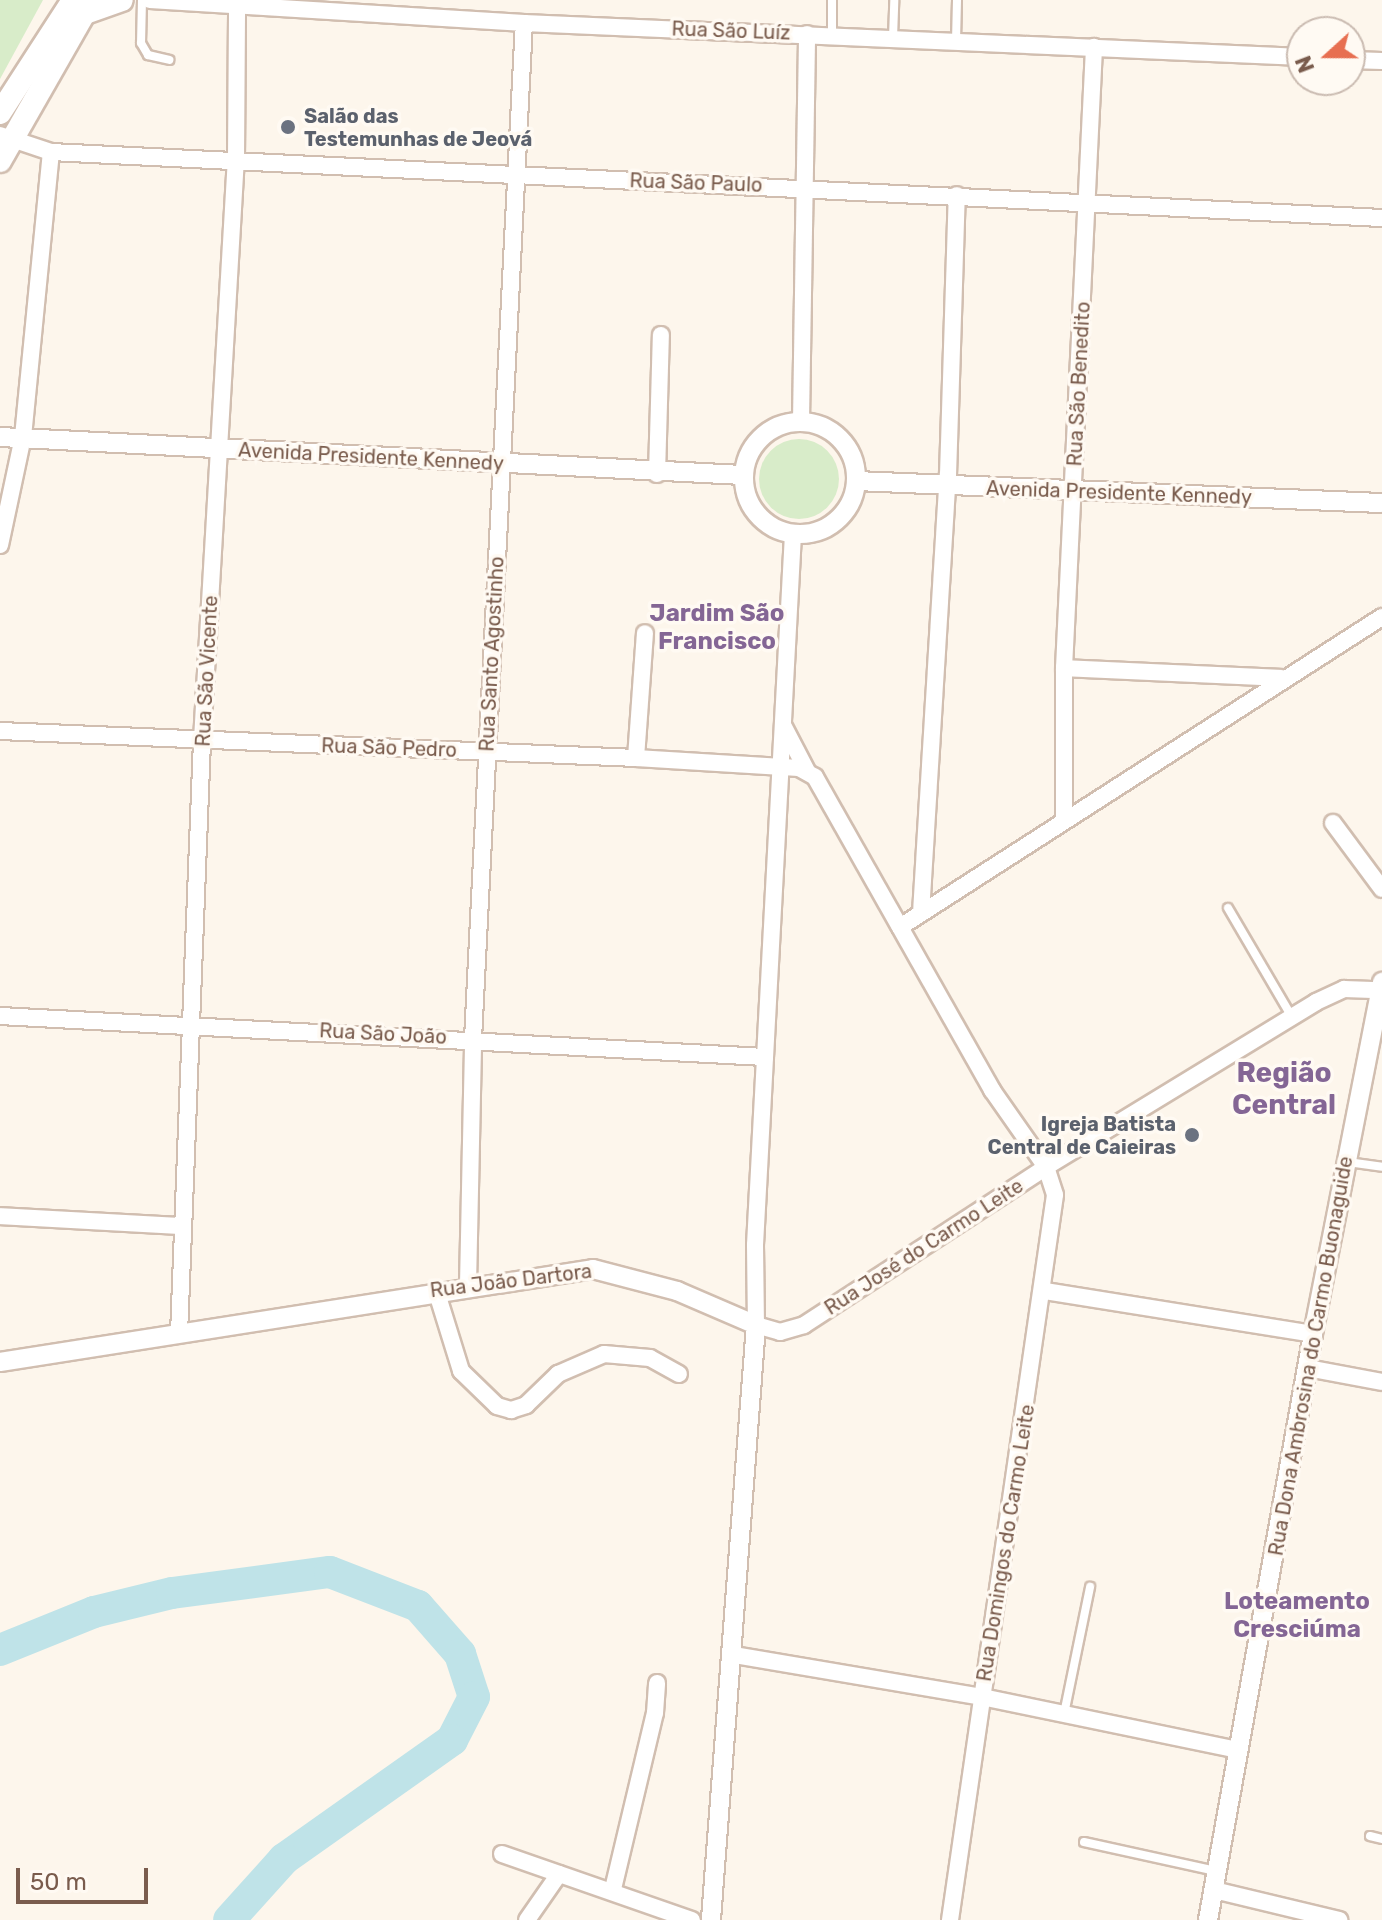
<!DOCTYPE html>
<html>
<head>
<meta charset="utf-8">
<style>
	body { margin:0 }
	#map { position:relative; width:1382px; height:1920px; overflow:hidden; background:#fdf6ec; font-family:Rubik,sans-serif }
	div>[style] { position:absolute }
	.green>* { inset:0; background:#d8ecc9 }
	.round { border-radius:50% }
	.river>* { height:32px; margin:-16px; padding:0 16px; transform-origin:16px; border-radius:16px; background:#bfe3e8 }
	.roads { filter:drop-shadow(2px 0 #d1beb0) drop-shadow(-2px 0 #d1beb0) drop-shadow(0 2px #d1beb0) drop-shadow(0 -2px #d1beb0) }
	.service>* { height:8px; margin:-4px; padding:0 4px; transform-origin:4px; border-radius:4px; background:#fff }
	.minor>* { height:16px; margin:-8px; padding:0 8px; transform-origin:8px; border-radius:8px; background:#fff }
	.tertiary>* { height:18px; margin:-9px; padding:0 9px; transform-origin:9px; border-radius:9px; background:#fff }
	.tertiary>.ring { margin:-9px; padding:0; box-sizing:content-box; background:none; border:18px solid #fff; border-radius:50% }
	.secondary>* { height:22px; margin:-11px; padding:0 11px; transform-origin:11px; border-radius:11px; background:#fff }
	.dots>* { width:22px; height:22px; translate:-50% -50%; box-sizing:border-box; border:4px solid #fffaf3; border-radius:50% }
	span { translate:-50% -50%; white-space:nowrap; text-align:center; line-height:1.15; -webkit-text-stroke:7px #fffaf3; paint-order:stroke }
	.street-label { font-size:20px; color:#7a5c4d }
	.worship-label { font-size:20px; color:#5b616d; font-weight:700 }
	.left { translate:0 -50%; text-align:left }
	.right { translate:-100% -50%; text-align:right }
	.quarter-label { font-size:24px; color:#846695; font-weight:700 }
	.district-label { font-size:28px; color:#846695; font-weight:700 }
	.north { position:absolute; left:1286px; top:16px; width:80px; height:80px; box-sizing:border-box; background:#fffaf3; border:2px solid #cabbb1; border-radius:50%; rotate:249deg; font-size:22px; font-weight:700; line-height:32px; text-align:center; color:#7a5c4d }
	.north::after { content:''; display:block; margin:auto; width:28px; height:36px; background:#e76f51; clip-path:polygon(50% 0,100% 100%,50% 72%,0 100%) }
	.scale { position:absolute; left:16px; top:1868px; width:132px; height:36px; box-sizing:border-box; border:4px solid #7a5c4d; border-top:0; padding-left:10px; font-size:24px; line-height:28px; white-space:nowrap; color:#7a5c4d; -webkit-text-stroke:6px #fffaf3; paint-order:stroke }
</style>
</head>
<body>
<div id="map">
	<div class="green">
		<i style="clip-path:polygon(0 0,43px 0,0 79px)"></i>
		<i class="round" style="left:759px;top:439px;width:80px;height:80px"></i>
	</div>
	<div class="river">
		<i style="left:0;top:1650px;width:101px;rotate:-22deg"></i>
		<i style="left:94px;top:1612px;width:80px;rotate:-13.7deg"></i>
		<i style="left:172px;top:1593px;width:159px;rotate:-7.6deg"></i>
		<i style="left:330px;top:1572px;width:94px;rotate:21.1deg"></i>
		<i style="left:418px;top:1606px;width:64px;rotate:48.8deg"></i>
		<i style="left:460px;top:1654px;width:45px;rotate:72deg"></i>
		<i style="left:474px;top:1697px;width:48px;rotate:117.1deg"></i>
		<i style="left:452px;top:1740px;width:206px;rotate:144.7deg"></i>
		<i style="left:284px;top:1859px;width:82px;rotate:132deg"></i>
	</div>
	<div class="roads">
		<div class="service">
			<i style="left:142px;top:0;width:43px;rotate:91.3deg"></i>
			<i style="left:141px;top:43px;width:14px;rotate:60deg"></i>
			<i style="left:148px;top:55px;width:22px;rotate:13deg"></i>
			<i style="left:832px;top:35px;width:35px;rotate:-90deg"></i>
			<i style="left:893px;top:38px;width:38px;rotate:-88deg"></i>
			<i style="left:956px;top:41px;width:41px;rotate:-88.6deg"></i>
			<i style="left:1228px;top:908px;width:126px;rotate:59.6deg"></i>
			<i style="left:1348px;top:1162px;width:34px;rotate:8deg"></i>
			<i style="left:1064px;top:1714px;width:130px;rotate:-78.4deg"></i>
			<i style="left:1370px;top:1836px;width:12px;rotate:14deg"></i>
			<i style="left:1084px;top:1842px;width:135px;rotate:12.4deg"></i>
		</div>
		<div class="minor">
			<i style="left:150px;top:0;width:375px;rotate:3.5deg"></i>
			<i style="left:524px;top:23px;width:779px;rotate:2.5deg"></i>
			<i style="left:1350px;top:60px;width:32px;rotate:2deg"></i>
			<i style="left:0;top:135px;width:54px;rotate:18.4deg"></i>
			<i style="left:51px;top:152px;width:1333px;rotate:2.84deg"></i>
			<i style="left:801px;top:421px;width:387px;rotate:-89.1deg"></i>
			<i style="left:657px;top:474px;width:139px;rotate:-88.4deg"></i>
			<i style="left:793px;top:534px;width:712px;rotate:93.06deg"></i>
			<i style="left:755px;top:1245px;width:80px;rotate:89.3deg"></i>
			<i style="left:756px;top:1325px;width:25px;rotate:16deg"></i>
			<i style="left:780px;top:1332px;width:25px;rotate:-16deg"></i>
			<i style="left:804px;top:1325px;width:289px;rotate:-33.1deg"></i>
			<i style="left:1046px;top:1167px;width:316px;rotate:-31.4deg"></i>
			<i style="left:1316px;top:1002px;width:31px;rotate:-25deg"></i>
			<i style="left:1344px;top:989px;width:36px;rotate:2deg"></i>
			<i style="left:0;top:545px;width:110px;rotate:-78deg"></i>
			<i style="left:23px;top:437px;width:286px;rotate:-84.4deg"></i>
			<i style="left:1064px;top:668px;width:217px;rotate:2.6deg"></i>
			<i style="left:783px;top:725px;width:52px;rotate:62.4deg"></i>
			<i style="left:0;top:731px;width:637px;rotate:2.43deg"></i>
			<i style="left:636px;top:758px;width:163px;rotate:3.5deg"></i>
			<i style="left:799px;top:768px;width:18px;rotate:29deg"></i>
			<i style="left:815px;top:777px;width:360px;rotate:60.5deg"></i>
			<i style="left:992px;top:1090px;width:94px;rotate:55deg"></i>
			<i style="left:1046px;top:1167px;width:29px;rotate:72deg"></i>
			<i style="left:1055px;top:1195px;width:733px;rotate:98.24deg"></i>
			<i style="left:636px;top:758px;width:125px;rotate:-85.9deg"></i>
			<i style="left:1064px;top:818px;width:150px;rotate:-90deg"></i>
			<i style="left:1064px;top:668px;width:622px;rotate:-87.23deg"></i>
			<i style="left:1333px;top:823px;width:82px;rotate:53.4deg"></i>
			<i style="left:921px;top:913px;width:439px;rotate:-86.5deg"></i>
			<i style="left:948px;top:475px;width:280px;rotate:-88.2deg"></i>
			<i style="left:900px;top:927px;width:573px;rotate:-32.75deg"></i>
			<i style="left:0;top:1016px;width:766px;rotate:3.07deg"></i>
			<i style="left:0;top:1216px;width:181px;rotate:3.2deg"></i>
			<i style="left:468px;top:1285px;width:246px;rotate:-88.8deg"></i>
			<i style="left:473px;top:1039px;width:1017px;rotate:-87.13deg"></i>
			<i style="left:436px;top:1290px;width:85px;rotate:72.8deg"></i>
			<i style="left:461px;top:1371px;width:50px;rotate:44.2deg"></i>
			<i style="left:497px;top:1406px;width:15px;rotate:16deg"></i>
			<i style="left:511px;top:1410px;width:16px;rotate:-18deg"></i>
			<i style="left:526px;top:1405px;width:45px;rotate:-44.1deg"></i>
			<i style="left:558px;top:1374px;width:50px;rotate:-23.5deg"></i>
			<i style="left:604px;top:1354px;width:46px;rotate:5deg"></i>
			<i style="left:650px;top:1358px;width:33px;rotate:29deg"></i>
			<i style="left:1045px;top:1291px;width:271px;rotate:9.1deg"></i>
			<i style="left:179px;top:1334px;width:594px;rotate:-87.78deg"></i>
			<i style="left:202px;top:740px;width:583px;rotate:-86.66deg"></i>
			<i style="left:236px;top:158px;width:149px;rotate:-89.6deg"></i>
			<i style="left:1308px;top:1368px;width:75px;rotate:10.7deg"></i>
			<i style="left:734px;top:1655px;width:252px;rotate:9.6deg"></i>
			<i style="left:982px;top:1697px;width:262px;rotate:11.7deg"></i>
			<i style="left:502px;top:1854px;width:201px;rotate:19.2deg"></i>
			<i style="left:613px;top:1889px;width:181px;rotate:-76.6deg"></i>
			<i style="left:655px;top:1713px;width:30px;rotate:-86deg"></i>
			<i style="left:1214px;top:1890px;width:129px;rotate:13.5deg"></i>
			<i style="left:527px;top:1920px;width:56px;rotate:-55.2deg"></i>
		</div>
		<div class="tertiary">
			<i class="ring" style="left:744px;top:422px;width:94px;height:94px"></i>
			<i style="left:0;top:437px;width:744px;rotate:2.93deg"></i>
			<i style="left:856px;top:481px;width:526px;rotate:2.4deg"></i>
			<i style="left:0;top:1362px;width:600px;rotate:-8.91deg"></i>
			<i style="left:593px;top:1269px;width:87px;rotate:14.7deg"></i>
			<i style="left:677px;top:1291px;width:86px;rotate:23.3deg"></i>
			<i style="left:756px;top:1325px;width:597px;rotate:94.33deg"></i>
			<i style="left:1208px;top:1920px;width:595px;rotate:-79.84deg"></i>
			<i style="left:1313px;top:1334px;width:359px;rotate:-78.9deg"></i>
		</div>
		<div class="secondary">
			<i style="left:82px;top:14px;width:42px;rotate:-19.3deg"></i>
			<i style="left:0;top:113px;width:135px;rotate:-57.1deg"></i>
			<i style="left:0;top:161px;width:185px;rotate:-60.3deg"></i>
		</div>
	</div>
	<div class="dots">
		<i style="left:288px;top:127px;background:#6b7280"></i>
		<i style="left:1192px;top:1135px;background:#6b7280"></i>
	</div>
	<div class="street-label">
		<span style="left:731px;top:31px;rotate:2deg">Rua São Luíz</span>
		<span style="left:696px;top:183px;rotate:2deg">Rua São Paulo</span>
		<span style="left:1079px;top:384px;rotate:-87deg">Rua São Benedito</span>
		<span style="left:371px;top:457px;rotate:3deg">Avenida Presidente Kennedy</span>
		<span style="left:1119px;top:493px;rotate:2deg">Avenida Presidente Kennedy</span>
		<span style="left:492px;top:654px;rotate:-87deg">Rua Santo Agostinho</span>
		<span style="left:207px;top:671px;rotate:-87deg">Rua São Vicente</span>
		<span style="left:389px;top:748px;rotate:2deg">Rua São Pedro</span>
		<span style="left:383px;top:1034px;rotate:3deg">Rua São João</span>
		<span style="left:924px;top:1247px;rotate:-33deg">Rua José do Carmo Leite</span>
		<span style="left:511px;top:1281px;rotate:-7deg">Rua João Dartora</span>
		<span style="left:1311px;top:1356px;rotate:-80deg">Rua Dona Ambrosina do Carmo Buonaguide</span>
		<span style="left:1006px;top:1543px;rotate:-81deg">Rua Domingos do Carmo Leite</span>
	</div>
	<div class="worship-label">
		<span class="left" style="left:304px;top:128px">Salão das<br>Testemunhas de Jeová</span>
		<span class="right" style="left:1176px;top:1136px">Igreja Batista<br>Central de Caieiras</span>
	</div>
	<div class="quarter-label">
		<span style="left:717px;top:628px">Jardim São<br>Francisco</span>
		<span style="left:1297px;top:1616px">Loteamento<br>Cresciúma</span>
	</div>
	<div class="district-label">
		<span style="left:1284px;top:1089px">Região<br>Central</span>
	</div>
	<div class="north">N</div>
	<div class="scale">50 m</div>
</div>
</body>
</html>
